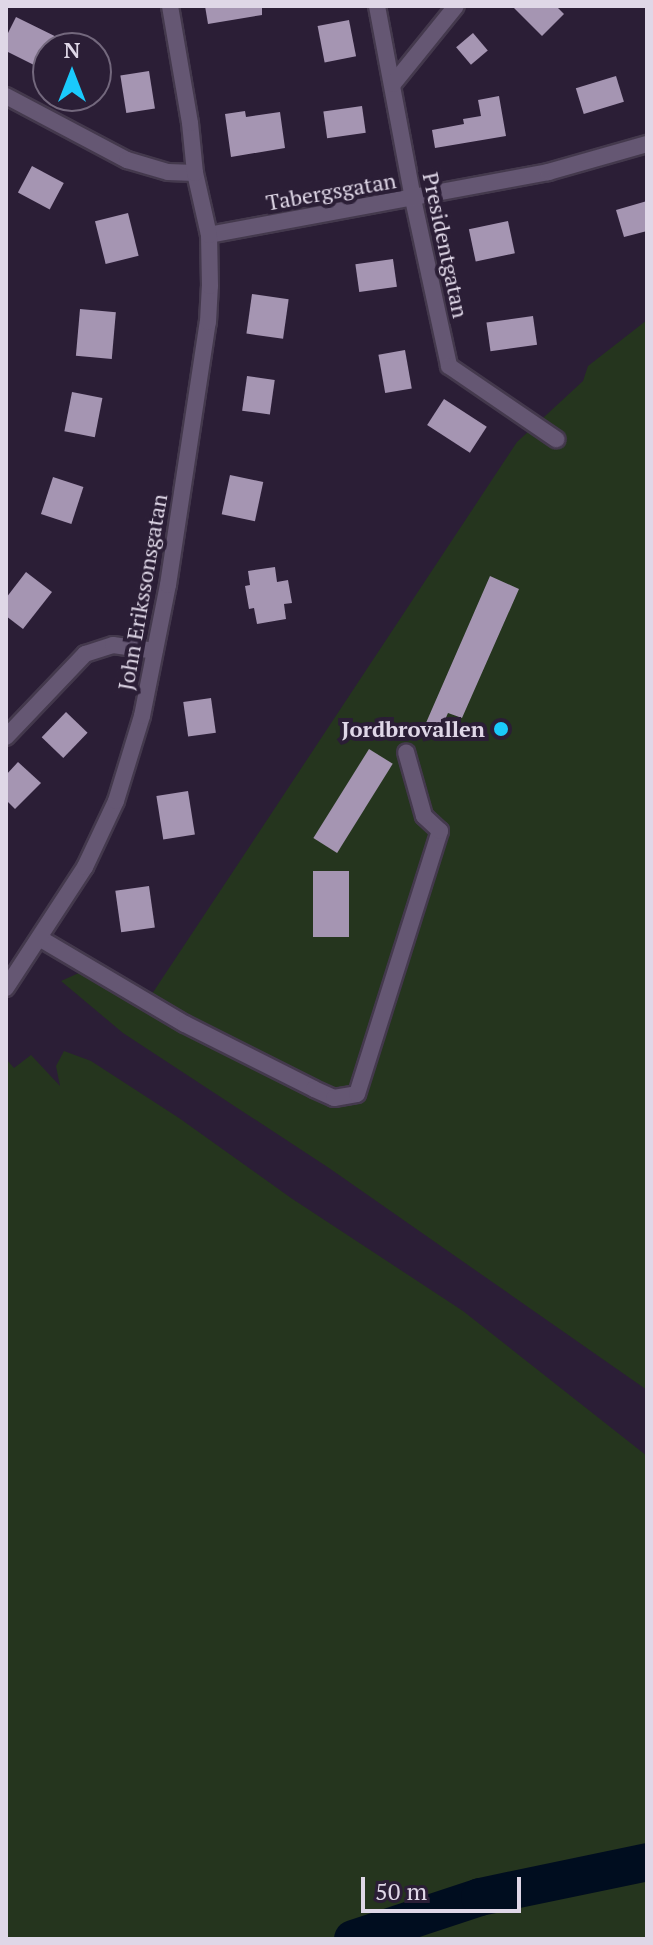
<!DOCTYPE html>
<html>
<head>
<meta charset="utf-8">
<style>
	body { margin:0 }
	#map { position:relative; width:653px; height:1945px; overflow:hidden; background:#2b1e36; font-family:"PT Serif",serif }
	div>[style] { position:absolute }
	.green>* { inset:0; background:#25351e }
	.river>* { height:38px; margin:-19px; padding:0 19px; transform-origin:19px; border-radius:19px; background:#000d1f }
	.building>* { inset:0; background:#a595b2; transform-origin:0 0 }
	.roads { filter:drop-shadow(2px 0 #44394d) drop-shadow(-2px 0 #44394d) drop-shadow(0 2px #44394d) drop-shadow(0 -2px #44394d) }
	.street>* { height:16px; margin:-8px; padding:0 8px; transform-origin:8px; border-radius:8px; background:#655773 }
	.dots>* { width:22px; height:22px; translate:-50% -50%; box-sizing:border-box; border:4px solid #2b1e36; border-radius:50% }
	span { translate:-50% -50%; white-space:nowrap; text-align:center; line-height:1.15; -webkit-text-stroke:8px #2b1e36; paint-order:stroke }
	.street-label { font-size:22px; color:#dfd7e7 }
	.poi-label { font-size:22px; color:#dfd7e7; font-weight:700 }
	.right { translate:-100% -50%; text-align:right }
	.frame { position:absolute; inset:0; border:8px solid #dfd7e7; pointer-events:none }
	.north { position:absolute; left:32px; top:32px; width:80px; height:80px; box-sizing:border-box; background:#2b1e36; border:2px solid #73687d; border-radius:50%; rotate:0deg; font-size:22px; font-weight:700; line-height:32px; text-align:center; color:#dfd7e7 }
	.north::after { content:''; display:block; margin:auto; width:28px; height:36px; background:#1acafc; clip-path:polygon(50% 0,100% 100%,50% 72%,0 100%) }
	.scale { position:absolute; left:361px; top:1877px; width:160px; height:36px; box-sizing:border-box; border:4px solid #dfd7e7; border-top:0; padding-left:10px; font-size:24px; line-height:28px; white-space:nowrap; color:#dfd7e7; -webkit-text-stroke:6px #2b1e36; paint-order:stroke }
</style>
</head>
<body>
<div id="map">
	<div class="green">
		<i style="clip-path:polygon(647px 320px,647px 1390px,329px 1168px,123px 1033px,61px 981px,81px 972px,142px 1009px,517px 442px,583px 381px,588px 366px)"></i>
		<i style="clip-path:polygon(64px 1051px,91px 1061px,179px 1118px,291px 1198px,463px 1311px,647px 1456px,647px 1939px,6px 1939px,6px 1059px,14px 1068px,31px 1055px,60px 1086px,56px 1066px)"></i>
	</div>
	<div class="river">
		<i style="left:353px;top:1939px;width:134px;rotate:-18.3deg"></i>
		<i style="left:480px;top:1897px;width:171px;rotate:-11.8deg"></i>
	</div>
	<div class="building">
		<i style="clip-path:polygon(205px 6px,262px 6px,262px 15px,208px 24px)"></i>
		<i style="clip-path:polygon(512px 6px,556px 6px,564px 14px,542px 36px)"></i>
		<i style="clip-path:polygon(16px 17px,79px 48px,48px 48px,48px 72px,6px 51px,6px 37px)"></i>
		<i style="left:349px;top:20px;width:37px;height:32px;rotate:79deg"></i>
		<i style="left:473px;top:33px;width:23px;height:22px;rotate:50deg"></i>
		<i style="left:149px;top:71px;width:38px;height:29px;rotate:81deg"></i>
		<i style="left:616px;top:76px;width:27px;height:42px;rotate:73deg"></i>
		<i style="clip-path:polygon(499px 96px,506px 136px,435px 148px,432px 130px,464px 124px,463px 119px,481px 116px,478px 100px)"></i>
		<i style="left:362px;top:106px;width:27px;height:39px;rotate:82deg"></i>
		<i style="clip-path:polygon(245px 111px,246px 117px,280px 112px,285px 148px,231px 157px,225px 114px)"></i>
		<i style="left:32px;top:166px;width:36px;height:30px;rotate:28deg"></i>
		<i style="clip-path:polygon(647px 201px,647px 231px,624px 237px,616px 210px)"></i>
		<i style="left:128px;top:213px;width:44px;height:34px;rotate:76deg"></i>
		<i style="left:508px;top:221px;width:33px;height:40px;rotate:78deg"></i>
		<i style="left:393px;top:259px;width:28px;height:38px;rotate:82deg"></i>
		<i style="left:252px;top:294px;width:37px;height:40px;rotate:8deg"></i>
		<i style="left:80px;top:309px;width:36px;height:47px;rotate:5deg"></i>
		<i style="left:533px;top:316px;width:29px;height:47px;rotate:82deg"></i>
		<i style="left:405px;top:350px;width:39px;height:27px;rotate:80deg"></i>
		<i style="left:247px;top:376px;width:28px;height:35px;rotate:8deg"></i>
		<i style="left:72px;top:392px;width:31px;height:40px;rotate:11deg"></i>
		<i style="left:444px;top:399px;width:51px;height:31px;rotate:33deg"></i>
		<i style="left:230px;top:475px;width:34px;height:40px;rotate:12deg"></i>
		<i style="left:53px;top:477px;width:32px;height:39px;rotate:18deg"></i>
		<i style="clip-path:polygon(275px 567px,277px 582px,288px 580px,292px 603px,284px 604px,286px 619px,257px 624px,254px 608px,249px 609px,245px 586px,250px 585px,248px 571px)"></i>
		<i style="clip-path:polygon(26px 572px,52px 592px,23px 629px,6px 616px,6px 598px)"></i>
		<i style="clip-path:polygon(490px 576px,519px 589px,462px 718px,448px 713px,437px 738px,422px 732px)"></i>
		<i style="left:211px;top:698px;width:35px;height:28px;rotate:82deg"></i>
		<i style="left:66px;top:712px;width:30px;height:35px;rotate:44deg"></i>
		<i style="left:369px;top:749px;width:28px;height:105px;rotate:32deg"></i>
		<i style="clip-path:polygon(18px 762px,41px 783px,15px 809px,6px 800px,6px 775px)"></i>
		<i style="left:188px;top:791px;width:44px;height:32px;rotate:81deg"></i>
		<i style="left:313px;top:871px;width:36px;height:66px"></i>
		<i style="left:149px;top:886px;width:42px;height:34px;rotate:82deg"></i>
	</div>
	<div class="roads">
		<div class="street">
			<i style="left:377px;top:6px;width:196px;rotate:79.4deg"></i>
			<i style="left:413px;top:199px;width:171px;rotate:77.8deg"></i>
			<i style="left:449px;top:366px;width:130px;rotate:34.3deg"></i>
			<i style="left:393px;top:84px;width:100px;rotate:-51.1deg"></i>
			<i style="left:6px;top:96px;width:137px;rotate:27.9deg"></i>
			<i style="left:127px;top:160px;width:43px;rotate:16.3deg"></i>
			<i style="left:168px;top:172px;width:27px;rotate:2deg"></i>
			<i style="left:209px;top:235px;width:345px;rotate:-10.5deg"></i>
			<i style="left:548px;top:172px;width:103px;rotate:-15.8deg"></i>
			<i style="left:6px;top:737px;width:115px;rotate:-46.4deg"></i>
			<i style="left:85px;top:654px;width:29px;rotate:-18deg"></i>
			<i style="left:113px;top:645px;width:42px;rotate:8.1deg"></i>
			<i style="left:41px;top:939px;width:167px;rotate:30.6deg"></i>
			<i style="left:185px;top:1024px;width:144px;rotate:26.7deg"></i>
			<i style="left:314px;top:1089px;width:22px;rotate:24deg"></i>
			<i style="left:334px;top:1098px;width:23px;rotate:-10deg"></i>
			<i style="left:357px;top:1094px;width:276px;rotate:-72.5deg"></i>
			<i style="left:440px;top:831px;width:22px;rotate:-137deg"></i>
			<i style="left:424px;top:816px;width:66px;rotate:-105.7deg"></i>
			<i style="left:6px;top:988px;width:145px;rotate:-56.9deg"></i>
			<i style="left:85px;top:867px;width:73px;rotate:-64.8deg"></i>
			<i style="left:116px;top:801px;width:89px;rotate:-73deg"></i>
			<i style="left:142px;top:716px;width:134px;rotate:-78.8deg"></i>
			<i style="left:168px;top:585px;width:266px;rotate:-81.4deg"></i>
			<i style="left:208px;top:322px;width:36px;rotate:-87deg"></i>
			<i style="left:210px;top:286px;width:51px;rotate:-91.1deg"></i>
			<i style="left:209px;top:235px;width:64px;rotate:-102.7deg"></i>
			<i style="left:195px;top:173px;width:50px;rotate:-95.7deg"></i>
			<i style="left:190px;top:123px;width:119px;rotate:-99.7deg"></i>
		</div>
	</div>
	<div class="dots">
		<i style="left:501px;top:729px;background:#1acafc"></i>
	</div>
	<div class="street-label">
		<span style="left:331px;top:191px;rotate:-10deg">Tabergsgatan</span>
		<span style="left:446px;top:245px;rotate:78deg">Presidentgatan</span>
		<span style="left:142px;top:592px;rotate:-80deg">John Erikssonsgatan</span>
	</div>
	<div class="poi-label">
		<span class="right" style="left:485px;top:729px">Jordbrovallen</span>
	</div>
	<div class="frame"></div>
	<div class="north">N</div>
	<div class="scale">50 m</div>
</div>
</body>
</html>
